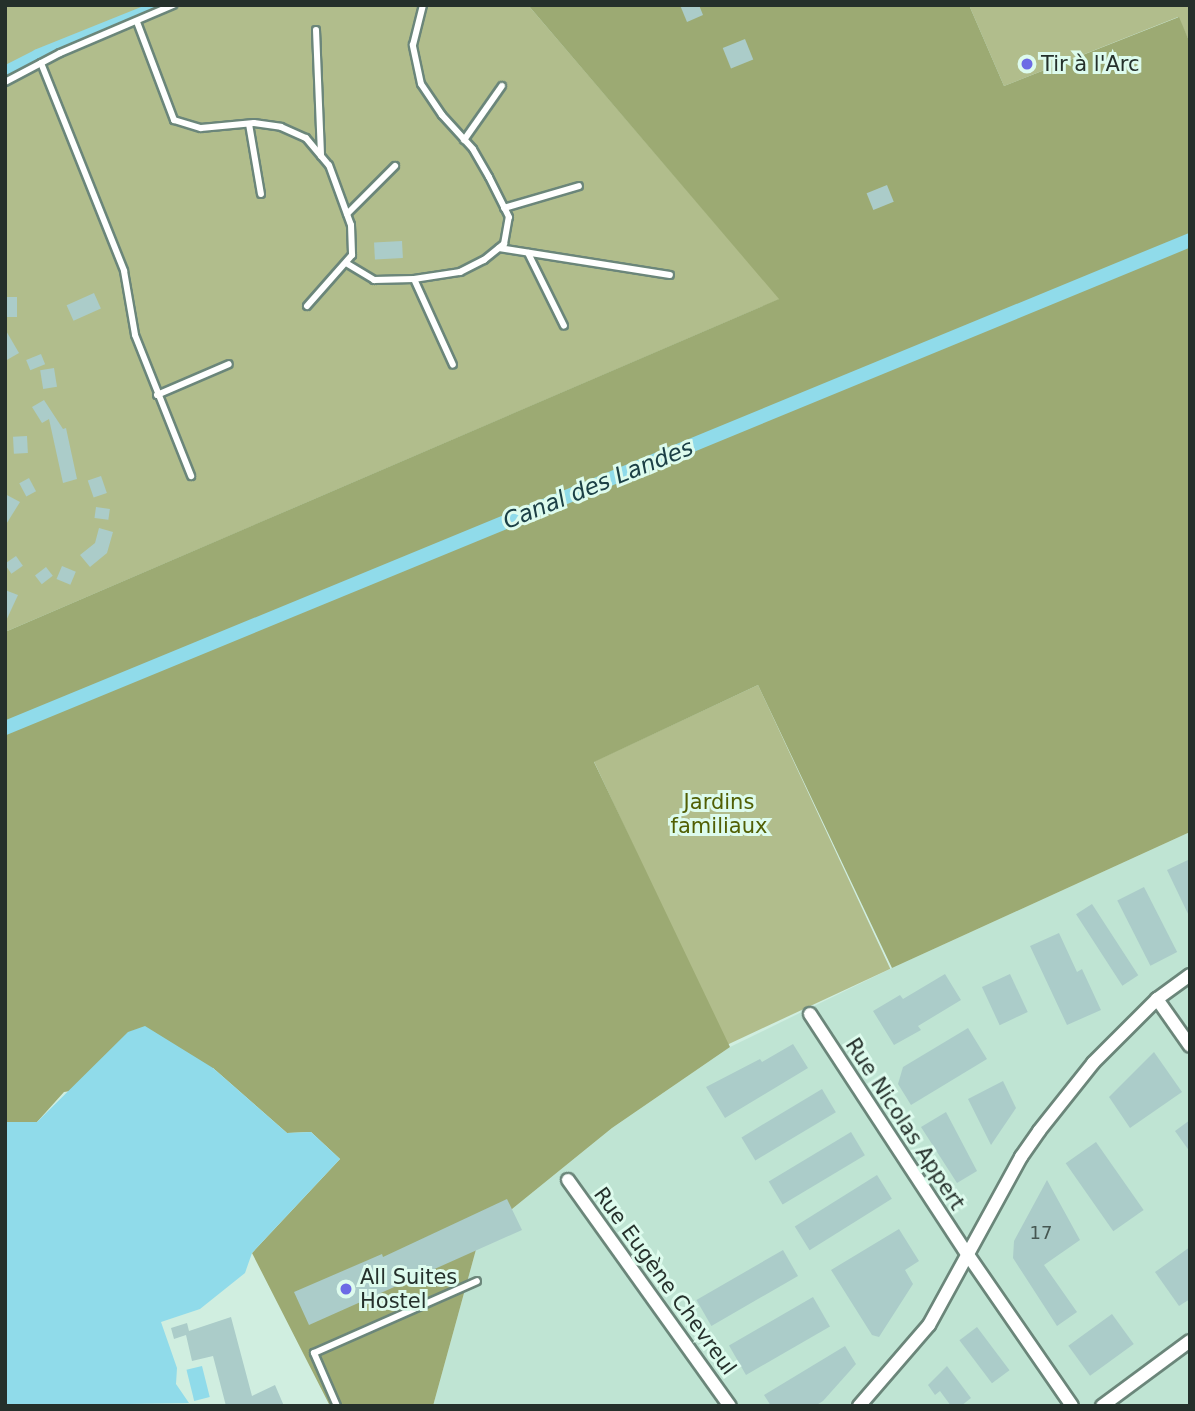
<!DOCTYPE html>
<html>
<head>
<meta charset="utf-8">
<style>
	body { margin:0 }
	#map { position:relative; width:1195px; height:1411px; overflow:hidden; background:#d0eee0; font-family:"DejaVu Sans",sans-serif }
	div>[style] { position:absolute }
	.built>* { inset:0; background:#bfe4d3 }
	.green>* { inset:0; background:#b1bd8c; transform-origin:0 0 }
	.forest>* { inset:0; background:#9caa73 }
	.water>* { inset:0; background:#90dbea; transform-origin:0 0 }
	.canal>* { height:14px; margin:-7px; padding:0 7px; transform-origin:7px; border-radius:7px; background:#90dbea }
	.building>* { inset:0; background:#abccc9; transform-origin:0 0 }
	.roads { filter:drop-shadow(2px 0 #6b867a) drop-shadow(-2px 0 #6b867a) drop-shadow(0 2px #6b867a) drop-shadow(0 -2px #6b867a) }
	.service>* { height:6px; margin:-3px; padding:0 3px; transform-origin:3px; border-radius:3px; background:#fff }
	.minor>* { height:12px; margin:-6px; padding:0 6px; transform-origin:6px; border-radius:6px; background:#fff }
	.dots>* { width:19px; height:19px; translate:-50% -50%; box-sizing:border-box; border:4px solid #ddfbed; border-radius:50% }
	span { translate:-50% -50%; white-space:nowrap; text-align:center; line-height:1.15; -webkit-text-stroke:6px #ddfbed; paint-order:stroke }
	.number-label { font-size:18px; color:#465752 }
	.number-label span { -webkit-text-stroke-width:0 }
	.poi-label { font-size:21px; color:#25302b }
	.left { translate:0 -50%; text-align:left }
	.park-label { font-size:21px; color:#515f04 }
	.street-label { font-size:21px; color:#25302b }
	.water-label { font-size:23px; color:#1c4046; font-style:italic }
	.frame { position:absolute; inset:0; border:7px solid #25302b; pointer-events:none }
</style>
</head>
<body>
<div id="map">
	<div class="built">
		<i style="clip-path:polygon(1190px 832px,1190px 1406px,433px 1406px,480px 1235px,612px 1128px,730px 1047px,892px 968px)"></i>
	</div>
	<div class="green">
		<i style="clip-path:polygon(5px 5px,528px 5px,780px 299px,5px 632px)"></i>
		<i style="clip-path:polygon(969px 5px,1190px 5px,1190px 43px,1178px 17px,1004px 86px)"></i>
		<i style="left:758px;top:685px;width:313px;height:181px;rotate:65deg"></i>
	</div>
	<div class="forest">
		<i style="clip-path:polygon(528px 5px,969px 5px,1004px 86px,1179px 17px,1190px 43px,1190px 832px,892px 968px,758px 685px,594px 762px,730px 1047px,612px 1128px,480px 1235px,433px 1406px,330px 1406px,252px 1253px,340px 1159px,311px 1132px,287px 1133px,213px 1068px,64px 1092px,37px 1122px,5px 1122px,5px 632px,779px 299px)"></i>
	</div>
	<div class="water">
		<i style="clip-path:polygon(145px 1026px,213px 1068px,287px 1133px,311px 1132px,340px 1159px,252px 1253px,245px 1273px,200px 1309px,161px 1322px,177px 1368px,176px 1384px,189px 1403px,5px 1406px,5px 1122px,37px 1122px,128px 1032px)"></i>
		<i style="left:202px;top:1366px;width:32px;height:16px;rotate:76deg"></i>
	</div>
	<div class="canal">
		<i style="left:5px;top:73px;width:37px;rotate:-27deg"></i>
		<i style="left:38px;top:56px;width:137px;rotate:-21.9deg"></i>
		<i style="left:5px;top:728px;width:1282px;rotate:-22.38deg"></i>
	</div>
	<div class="building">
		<i style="clip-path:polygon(680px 5px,699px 5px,703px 15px,687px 22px)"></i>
		<i style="left:745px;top:39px;width:22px;height:24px;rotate:68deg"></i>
		<i style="left:887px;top:185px;width:18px;height:22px;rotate:68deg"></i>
		<i style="left:402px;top:241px;width:17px;height:28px;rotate:87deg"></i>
		<i style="left:94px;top:293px;width:17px;height:30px;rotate:66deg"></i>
		<i style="left:5px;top:297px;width:12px;height:20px"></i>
		<i style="clip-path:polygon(5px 329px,19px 353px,5px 361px)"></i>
		<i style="left:41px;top:354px;width:11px;height:16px;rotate:68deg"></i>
		<i style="left:54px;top:368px;width:19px;height:14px;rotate:81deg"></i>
		<i style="clip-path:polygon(44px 400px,63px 429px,66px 428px,77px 479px,63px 483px,49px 419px,42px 423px,32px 407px)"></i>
		<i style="left:27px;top:436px;width:17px;height:14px;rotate:87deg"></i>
		<i style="left:101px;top:476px;width:18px;height:14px;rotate:71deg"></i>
		<i style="left:29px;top:478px;width:15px;height:11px;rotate:62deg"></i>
		<i style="clip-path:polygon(5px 494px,20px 502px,5px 526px)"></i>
		<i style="left:96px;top:507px;width:14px;height:11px;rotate:8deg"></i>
		<i style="clip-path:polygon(99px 528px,113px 532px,107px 553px,90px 567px,80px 555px,95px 543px)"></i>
		<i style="left:16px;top:556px;width:12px;height:14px;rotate:55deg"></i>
		<i style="left:62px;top:566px;width:15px;height:14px;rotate:23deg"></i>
		<i style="left:46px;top:567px;width:11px;height:14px;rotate:52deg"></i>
		<i style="clip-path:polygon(5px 590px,18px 595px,5px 623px)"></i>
		<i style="clip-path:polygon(1190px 859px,1190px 918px,1167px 870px)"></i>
		<i style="left:1144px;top:887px;width:73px;height:30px;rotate:63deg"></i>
		<i style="left:1092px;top:904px;width:85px;height:19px;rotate:57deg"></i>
		<i style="clip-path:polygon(1059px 933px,1077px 972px,1082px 969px,1101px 1010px,1067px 1025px,1030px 946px)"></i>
		<i style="clip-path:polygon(945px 974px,961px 1000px,918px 1026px,921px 1030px,894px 1045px,873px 1011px,900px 995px,903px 999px)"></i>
		<i style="left:1010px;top:974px;width:42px;height:31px;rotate:65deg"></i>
		<i style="clip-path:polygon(968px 1028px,987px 1059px,911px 1105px,898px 1084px,903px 1067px)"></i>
		<i style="clip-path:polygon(793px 1044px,808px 1068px,725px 1118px,706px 1087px,760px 1059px,762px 1062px)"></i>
		<i style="clip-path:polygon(1154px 1052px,1182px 1092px,1130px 1128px,1109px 1097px)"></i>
		<i style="clip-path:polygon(1003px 1081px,1016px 1108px,991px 1145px,968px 1099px)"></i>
		<i style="left:822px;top:1089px;width:27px;height:94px;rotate:59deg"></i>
		<i style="clip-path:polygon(946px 1112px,977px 1171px,957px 1183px,921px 1127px)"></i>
		<i style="clip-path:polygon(1190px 1120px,1190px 1152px,1175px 1131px)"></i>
		<i style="left:851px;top:1132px;width:27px;height:96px;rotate:59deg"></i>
		<i style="left:1096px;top:1142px;width:83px;height:37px;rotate:55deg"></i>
		<i style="left:877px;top:1175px;width:28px;height:97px;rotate:58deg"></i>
		<i style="clip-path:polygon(1047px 1180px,1080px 1240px,1044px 1265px,1077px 1312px,1057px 1326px,1013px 1258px,1014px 1241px)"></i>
		<i style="clip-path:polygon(507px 1199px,522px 1230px,309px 1325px,294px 1292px,382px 1254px,383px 1257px)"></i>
		<i style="clip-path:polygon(899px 1229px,919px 1261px,905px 1270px,913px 1284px,879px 1337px,872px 1335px,831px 1270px)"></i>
		<i style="clip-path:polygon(1190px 1247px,1190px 1299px,1179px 1306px,1155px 1272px)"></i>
		<i style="left:783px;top:1250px;width:30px;height:100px;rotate:60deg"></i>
		<i style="left:813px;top:1297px;width:34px;height:97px;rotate:60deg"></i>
		<i style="left:1112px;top:1314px;width:37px;height:54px;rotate:54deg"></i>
		<i style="clip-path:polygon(231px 1317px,252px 1396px,275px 1385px,284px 1406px,226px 1406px,213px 1356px,192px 1361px,186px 1335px,174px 1339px,171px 1328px,187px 1323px,189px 1331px)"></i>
		<i style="left:977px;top:1327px;width:54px;height:22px;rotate:53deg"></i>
		<i style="clip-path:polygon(845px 1346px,856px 1364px,823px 1401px,815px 1406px,771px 1406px,764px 1395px)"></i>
		<i style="clip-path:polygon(947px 1366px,971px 1398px,961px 1406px,951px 1406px,940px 1391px,935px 1395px,928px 1385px)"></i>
	</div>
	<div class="roads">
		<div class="service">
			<i style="left:137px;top:22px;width:105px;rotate:69.3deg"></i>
			<i style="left:174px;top:120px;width:28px;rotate:17deg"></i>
			<i style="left:201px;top:128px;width:53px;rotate:-5.4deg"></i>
			<i style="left:254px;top:123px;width:27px;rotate:8deg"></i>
			<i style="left:281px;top:127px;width:27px;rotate:24deg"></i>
			<i style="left:306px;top:138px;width:35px;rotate:50deg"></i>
			<i style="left:329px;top:165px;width:64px;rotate:69.9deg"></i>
			<i style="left:351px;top:225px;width:30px;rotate:88deg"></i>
			<i style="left:352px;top:255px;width:68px;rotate:131.4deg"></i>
			<i style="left:316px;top:30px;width:126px;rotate:87.7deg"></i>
			<i style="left:41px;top:63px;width:224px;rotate:68.2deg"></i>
			<i style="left:124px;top:271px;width:65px;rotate:80.2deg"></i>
			<i style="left:135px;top:335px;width:152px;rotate:68.3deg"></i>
			<i style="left:5px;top:82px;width:62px;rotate:-27.8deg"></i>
			<i style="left:60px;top:53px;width:123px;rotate:-23deg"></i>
			<i style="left:249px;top:124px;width:71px;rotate:80.3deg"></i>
			<i style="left:464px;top:140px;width:66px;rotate:-54.9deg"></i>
			<i style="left:504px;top:208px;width:78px;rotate:-16.3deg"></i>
			<i style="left:347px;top:214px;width:68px;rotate:-45deg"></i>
			<i style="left:499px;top:248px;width:173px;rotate:9deg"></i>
			<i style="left:528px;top:253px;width:81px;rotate:63.7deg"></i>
			<i style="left:346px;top:263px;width:33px;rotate:31deg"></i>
			<i style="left:374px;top:280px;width:40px;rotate:-1.4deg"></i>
			<i style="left:414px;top:279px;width:47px;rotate:-8.7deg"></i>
			<i style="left:460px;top:272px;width:27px;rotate:-27deg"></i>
			<i style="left:484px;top:260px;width:26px;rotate:-39deg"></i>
			<i style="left:504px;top:244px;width:27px;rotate:-80deg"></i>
			<i style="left:509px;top:217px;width:45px;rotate:-116.6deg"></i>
			<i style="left:489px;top:177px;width:32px;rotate:-120deg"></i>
			<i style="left:473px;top:149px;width:46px;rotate:-132.4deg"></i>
			<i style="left:442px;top:115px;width:37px;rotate:-124deg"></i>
			<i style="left:421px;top:84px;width:40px;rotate:-102deg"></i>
			<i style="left:413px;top:45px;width:41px;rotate:-76deg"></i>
			<i style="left:414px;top:279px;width:94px;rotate:65.6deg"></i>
			<i style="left:157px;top:395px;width:78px;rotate:-23.3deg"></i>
			<i style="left:337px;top:1406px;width:58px;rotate:-113.5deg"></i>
			<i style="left:314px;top:1353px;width:178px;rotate:-23.8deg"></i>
		</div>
		<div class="minor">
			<i style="left:1157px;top:999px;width:57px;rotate:54.9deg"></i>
			<i style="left:810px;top:1014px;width:288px;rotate:56.8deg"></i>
			<i style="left:968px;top:1255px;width:183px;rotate:55.4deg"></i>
			<i style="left:568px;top:1180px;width:278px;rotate:54.4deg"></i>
			<i style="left:859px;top:1406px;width:107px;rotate:-49.2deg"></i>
			<i style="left:929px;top:1325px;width:192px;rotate:-61.3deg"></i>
			<i style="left:1021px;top:1157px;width:32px;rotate:-55deg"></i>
			<i style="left:1039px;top:1131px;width:87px;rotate:-51.5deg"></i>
			<i style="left:1093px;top:1063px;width:91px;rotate:-45deg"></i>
			<i style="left:1157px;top:999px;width:41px;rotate:-36deg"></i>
			<i style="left:1102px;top:1406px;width:109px;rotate:-36.5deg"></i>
		</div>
	</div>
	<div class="dots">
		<i style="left:1027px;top:64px;background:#6c6be5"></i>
		<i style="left:346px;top:1289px;background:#6c6be5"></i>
	</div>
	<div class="number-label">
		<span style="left:1041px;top:1233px">17</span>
	</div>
	<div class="poi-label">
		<span class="left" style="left:1041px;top:64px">Tir à l'Arc</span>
		<span class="left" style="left:360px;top:1289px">All Suites<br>Hostel</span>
	</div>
	<div class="park-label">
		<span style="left:719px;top:814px">Jardins<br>familiaux</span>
	</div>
	<div class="street-label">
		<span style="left:905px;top:1124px;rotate:57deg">Rue Nicolas Appert</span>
		<span style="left:665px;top:1281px;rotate:54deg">Rue Eugène Chevreul</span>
	</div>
	<div class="water-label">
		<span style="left:598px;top:484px;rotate:-22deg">Canal des Landes</span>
	</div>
	<div class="frame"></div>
</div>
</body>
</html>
